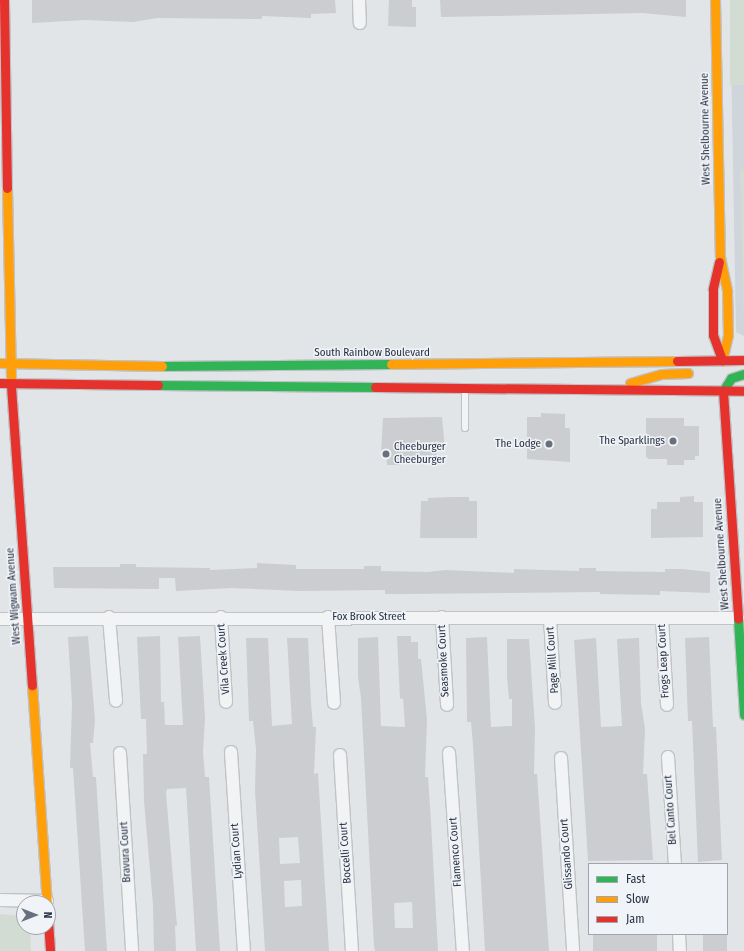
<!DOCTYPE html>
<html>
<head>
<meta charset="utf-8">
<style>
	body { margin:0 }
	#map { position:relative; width:744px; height:951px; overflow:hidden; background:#e2e5e8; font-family:"Fira Sans Condensed",sans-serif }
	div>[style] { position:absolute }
	.built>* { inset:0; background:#d0d4db }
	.green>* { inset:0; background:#d2dcd3; transform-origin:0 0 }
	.building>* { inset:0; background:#cbcdd0; transform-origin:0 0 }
	.roads { filter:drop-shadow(1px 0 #c0c3c6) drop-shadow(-1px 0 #c0c3c6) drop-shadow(0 1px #c0c3c6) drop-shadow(0 -1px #c0c3c6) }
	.lane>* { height:6px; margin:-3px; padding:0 3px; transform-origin:3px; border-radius:3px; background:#f2f3f4 }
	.street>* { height:12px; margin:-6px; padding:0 6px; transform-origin:6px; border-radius:6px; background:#f2f3f4 }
	.fast>* { height:9px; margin:-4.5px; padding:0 4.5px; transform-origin:4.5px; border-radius:4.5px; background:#30b455 }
	.slow>* { height:9px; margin:-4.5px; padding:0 4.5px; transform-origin:4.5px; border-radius:4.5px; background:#ff9f0a }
	.jam>* { height:9px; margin:-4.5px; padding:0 4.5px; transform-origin:4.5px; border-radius:4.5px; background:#e5322d }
	.dots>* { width:11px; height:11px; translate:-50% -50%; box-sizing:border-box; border:2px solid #f0f3f7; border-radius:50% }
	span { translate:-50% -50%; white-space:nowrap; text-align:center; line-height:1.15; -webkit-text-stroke:3px #f0f3f7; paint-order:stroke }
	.street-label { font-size:11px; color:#283143 }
	.poi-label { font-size:11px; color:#283143 }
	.right { translate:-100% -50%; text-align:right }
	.left { translate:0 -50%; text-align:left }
	.legend { position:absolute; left:588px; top:863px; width:140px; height:72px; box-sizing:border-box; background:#f0f3f7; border:1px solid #a0a5af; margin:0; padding:5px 7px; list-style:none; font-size:12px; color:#283143 }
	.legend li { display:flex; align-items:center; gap:8px; height:20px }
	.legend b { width:20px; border:1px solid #a0a5af }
	.north { position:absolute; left:16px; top:895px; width:40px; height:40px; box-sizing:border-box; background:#f0f3f7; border:1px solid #a0a5af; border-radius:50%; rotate:90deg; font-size:11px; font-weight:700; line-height:16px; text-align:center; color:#283143 }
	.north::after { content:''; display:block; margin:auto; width:14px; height:18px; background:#69707d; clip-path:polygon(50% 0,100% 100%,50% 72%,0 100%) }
</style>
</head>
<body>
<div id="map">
	<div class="built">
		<i style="clip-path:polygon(730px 0,744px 0,744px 336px,736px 332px)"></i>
	</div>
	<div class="green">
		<i style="left:730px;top:0;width:14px;height:85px"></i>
		<i style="clip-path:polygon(740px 169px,744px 169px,744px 327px,742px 251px)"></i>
		<i style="clip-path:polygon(0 914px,24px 916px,24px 927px,30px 927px,31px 951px,0 951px)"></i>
	</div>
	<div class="building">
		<i style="clip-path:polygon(32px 0,335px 0,336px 13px,311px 14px,311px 18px,262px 16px,262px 19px,157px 18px,133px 22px,85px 20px,32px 23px)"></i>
		<i style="clip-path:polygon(389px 0,412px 0,412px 7px,416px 7px,416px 27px,388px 26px)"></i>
		<i style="clip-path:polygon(440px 0,686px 0,686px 17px,642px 13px,441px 17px)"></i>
		<i style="clip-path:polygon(541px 413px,565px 414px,565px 428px,570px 428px,570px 462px,527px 459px,527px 417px,541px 417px)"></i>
		<i style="clip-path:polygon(442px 417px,445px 451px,437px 451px,437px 459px,401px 460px,401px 465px,387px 465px,386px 453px,381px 453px,383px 418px)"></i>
		<i style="clip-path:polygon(646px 418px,684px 418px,684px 426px,699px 426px,699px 456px,695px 456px,695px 460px,684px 460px,684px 465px,667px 465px,667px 459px,649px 459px,646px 457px)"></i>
		<i style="clip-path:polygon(694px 496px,694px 502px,703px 502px,703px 537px,651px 538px,651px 509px,657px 509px,657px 502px,680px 502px,680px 497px)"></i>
		<i style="clip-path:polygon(453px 497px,469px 497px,469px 501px,477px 501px,477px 538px,420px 538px,421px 501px,428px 501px,428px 498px)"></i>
		<i style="clip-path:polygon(257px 563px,296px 565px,296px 569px,364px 569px,364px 566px,381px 566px,381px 571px,428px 572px,445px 570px,514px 573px,514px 569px,579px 571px,579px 568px,596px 568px,596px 571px,665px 572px,665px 569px,682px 569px,710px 572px,710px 593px,660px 591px,660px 595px,600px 594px,600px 592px,403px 594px,385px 594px,385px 590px,300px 591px,231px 588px,176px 591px,175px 578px,159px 578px,159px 589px,54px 588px,53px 567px,120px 567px,120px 564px,136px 564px,136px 567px,210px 568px,210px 570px,257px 568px)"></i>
		<i style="clip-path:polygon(88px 636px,95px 720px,93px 743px,90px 743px,93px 777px,96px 777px,107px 951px,85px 951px,73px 768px,70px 768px,72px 704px,68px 637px)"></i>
		<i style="clip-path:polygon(160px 636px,161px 702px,164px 702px,165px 725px,183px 725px,178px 637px,200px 636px,205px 718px,203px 752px,205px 777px,209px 777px,220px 951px,196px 951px,186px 788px,167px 789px,166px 793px,177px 926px,175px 926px,176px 951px,154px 951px,153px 905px,144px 801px,143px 754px,147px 754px,146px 719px,141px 719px,137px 637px)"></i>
		<i style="clip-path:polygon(evenodd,397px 636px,411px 636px,411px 642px,418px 642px,418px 659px,421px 659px,427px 720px,425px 777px,428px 777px,431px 822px,438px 951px,375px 951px,374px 946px,361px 698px,358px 677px,358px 638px,378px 637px,381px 726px,405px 727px,403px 698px,400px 699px,397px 636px,412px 902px,413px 928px,395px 928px,394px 903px,412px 902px)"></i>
		<i style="clip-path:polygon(487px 637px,491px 727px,512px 726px,512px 699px,509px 699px,507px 677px,507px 639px,529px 639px,535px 728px,534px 774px,537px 774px,549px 951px,485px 951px,473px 745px,471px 722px,467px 722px,466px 638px)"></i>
		<i style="clip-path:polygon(709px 637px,713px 727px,716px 727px,722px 860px,698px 862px,692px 721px,688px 721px,685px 638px)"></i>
		<i style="clip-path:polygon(evenodd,246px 638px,268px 638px,272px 726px,292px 724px,287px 638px,308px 638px,311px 703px,313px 727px,316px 727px,314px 774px,318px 773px,329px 951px,265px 951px,255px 791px,256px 749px,253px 721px,249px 721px,246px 638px,298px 837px,300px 863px,280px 864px,279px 838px,298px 837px,246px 638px,301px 880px,302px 906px,285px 907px,284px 881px,301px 880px)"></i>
		<i style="clip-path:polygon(596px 638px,601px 727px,622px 726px,617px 639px,639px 638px,641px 703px,645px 729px,643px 774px,647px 774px,653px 860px,588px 861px,574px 640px)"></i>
		<i style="left:593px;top:934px;width:64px;height:17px"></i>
		<i style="left:703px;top:934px;width:24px;height:17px"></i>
	</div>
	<div class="roads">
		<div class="lane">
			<i style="left:465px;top:390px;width:38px;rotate:90deg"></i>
		</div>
		<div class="street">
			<i style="left:359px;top:0;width:23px;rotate:88deg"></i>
			<i style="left:109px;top:617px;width:84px;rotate:85.2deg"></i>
			<i style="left:221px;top:617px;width:85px;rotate:86.6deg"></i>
			<i style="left:328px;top:617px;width:86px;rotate:86deg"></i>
			<i style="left:442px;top:617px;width:88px;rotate:86.7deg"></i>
			<i style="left:550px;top:618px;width:85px;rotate:86.6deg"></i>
			<i style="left:662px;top:618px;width:87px;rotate:86.7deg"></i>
			<i style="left:0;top:619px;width:738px;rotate:-0.08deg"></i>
			<i style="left:231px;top:752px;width:199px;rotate:86.3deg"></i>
			<i style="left:120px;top:753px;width:198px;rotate:86.5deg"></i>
			<i style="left:449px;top:753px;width:198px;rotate:86deg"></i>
			<i style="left:340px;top:755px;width:196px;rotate:86.5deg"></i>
			<i style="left:668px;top:757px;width:107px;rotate:86.3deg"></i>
			<i style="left:561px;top:758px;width:193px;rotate:86.4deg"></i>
			<i style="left:0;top:900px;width:47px;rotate:1.2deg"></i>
			<i style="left:679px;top:934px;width:17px;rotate:87deg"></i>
		</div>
		<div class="fast">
			<i style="left:162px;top:366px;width:229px;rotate:-0.5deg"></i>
			<i style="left:158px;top:385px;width:217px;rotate:0.5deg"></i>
			<i style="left:723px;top:391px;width:15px;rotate:-58deg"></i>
			<i style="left:731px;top:378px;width:14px;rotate:-17deg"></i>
			<i style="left:738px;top:619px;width:96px;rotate:86.4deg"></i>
		</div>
		<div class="slow">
			<i style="left:715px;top:0;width:257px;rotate:88.9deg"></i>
			<i style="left:720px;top:257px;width:35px;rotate:78deg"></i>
			<i style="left:727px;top:291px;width:44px;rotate:88.7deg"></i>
			<i style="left:728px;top:335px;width:26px;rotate:103deg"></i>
			<i style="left:7px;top:188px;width:198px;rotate:88.8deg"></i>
			<i style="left:0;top:363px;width:162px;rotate:1.1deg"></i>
			<i style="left:391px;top:364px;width:286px;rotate:-0.6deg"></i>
			<i style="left:630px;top:383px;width:33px;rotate:-16deg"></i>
			<i style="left:662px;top:374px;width:26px;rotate:-2deg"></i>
			<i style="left:32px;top:685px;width:219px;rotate:86.1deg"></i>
		</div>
		<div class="jam">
			<i style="left:4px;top:0;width:188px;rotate:89.1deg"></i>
			<i style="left:719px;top:262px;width:28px;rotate:103deg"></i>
			<i style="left:713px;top:289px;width:46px;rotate:90deg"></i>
			<i style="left:713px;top:335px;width:27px;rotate:70deg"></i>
			<i style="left:677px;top:361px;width:67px;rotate:-0.9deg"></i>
			<i style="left:0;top:383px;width:158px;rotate:0.7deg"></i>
			<i style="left:11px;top:386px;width:300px;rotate:86deg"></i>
			<i style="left:375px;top:387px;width:369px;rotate:0.6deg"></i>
			<i style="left:723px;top:391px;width:228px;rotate:86.2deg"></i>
			<i style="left:48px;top:921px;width:30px;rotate:86deg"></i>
		</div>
	</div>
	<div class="dots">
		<i style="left:673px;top:441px;background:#69707d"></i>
		<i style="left:549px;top:444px;background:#69707d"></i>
		<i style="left:386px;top:454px;background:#69707d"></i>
	</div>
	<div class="street-label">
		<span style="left:706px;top:129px;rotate:-91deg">West Shelbourne Avenue</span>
		<span style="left:372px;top:353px">South Rainbow Boulevard</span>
		<span style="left:722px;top:554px;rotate:-94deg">West Shelbourne Avenue</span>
		<span style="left:14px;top:596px;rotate:-94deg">West Wigwam Avenue</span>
		<span style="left:369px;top:617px">Fox Brook Street</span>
		<span style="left:224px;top:659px;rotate:-94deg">Vila Creek Court</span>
		<span style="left:553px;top:660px;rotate:-94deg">Page Mill Court</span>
		<span style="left:444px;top:661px;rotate:-93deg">Seasmoke Court</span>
		<span style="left:664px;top:661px;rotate:-93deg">Frogs Leap Court</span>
		<span style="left:671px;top:810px;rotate:-94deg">Bel Canto Court</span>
		<span style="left:237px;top:851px;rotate:-94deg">Lydian Court</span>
		<span style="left:126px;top:852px;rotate:-93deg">Bravura Court</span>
		<span style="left:456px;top:852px;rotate:-94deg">Flamenco Court</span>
		<span style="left:346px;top:853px;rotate:-94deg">Boccelli Court</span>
		<span style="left:567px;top:854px;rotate:-94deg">Glissando Court</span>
	</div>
	<div class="poi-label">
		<span class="right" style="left:665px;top:441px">The Sparklings</span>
		<span class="right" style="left:541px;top:444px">The Lodge</span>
		<span class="left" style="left:394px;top:454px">Cheeburger<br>Cheeburger</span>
	</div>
	<ul class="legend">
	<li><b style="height:5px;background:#30b455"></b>Fast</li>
	<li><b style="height:5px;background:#ff9f0a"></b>Slow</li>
	<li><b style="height:5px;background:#e5322d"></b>Jam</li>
	</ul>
	<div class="north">N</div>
</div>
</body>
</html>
